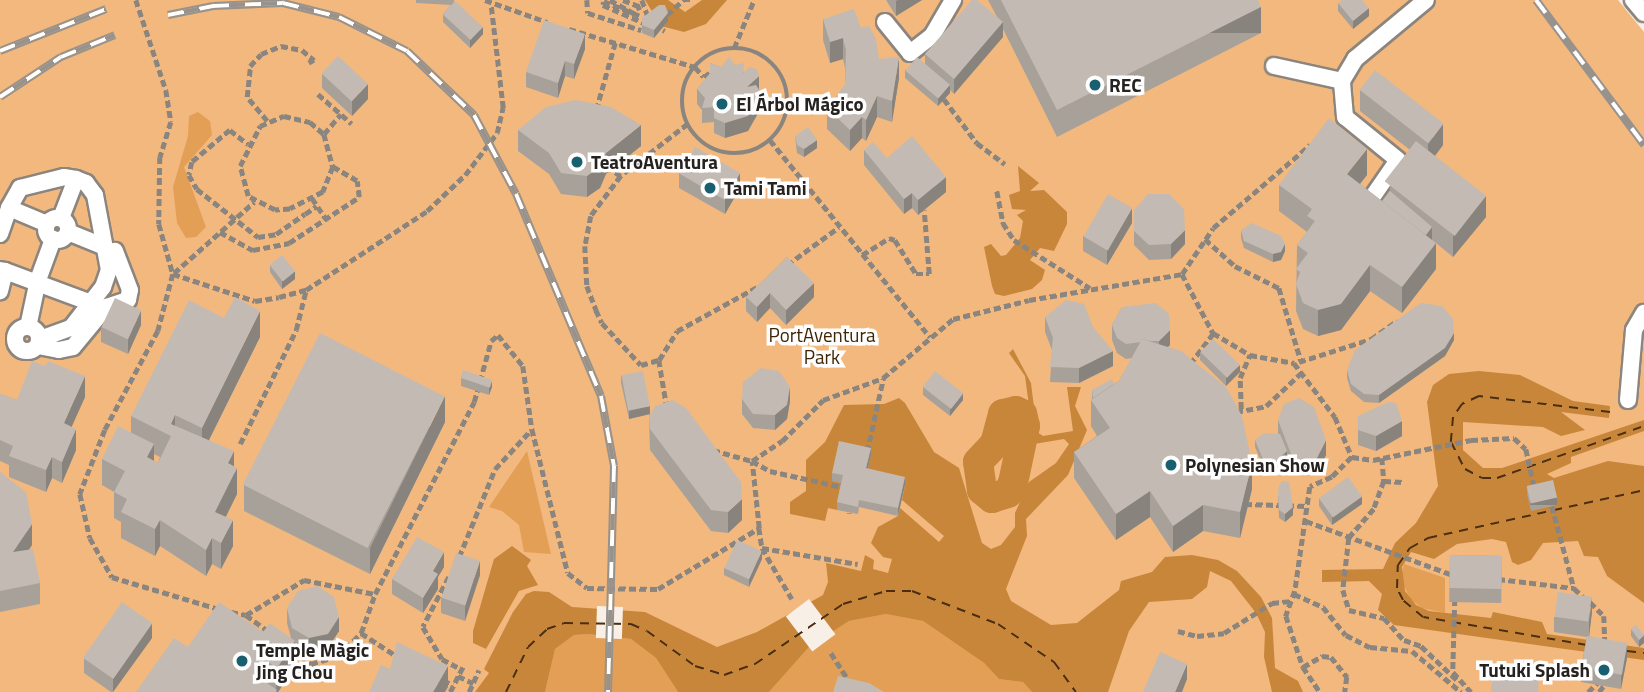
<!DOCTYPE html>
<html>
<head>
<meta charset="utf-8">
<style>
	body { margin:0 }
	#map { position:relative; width:1644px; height:692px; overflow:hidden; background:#f8efe7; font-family:"Titillium Web",sans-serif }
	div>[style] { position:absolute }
	.green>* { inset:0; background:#f2b87d }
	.forest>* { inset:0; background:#e49f56 }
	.water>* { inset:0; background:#c8863b }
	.pier>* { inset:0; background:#f8efe7; transform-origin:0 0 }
	.canal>* { height:30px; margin:-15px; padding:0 15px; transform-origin:15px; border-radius:15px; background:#c8863b }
	.ferry>* { height:2px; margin-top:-1px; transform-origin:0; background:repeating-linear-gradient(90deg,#4a2e0f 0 9px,transparent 0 16px) }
	.path>* { height:4.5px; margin-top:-2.25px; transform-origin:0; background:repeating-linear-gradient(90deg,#8b8580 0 7px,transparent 0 10.5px) }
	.path>.ring { margin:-2.25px; padding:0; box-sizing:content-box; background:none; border:4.5px solid #8b8580; border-radius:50% }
	.roads { filter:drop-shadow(2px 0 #8c857e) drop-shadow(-2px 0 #8c857e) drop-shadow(0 2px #8c857e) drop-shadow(0 -2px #8c857e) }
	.service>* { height:16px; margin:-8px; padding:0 8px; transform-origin:8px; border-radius:8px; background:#fff }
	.service>.ring { margin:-8px; padding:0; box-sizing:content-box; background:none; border:16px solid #fff; border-radius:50% }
	.rail>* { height:8px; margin-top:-4px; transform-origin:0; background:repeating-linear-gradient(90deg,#fefefe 0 16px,#98928d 0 32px); box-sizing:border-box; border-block:2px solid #98928d }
	.path-bridge>* { height:4.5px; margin-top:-2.25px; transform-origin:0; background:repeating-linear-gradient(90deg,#8b8580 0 7px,transparent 0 10.5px) }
	.wall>* { inset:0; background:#a8a19a; transform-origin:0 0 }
	.shaded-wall>* { inset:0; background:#88837d; transform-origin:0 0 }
	.building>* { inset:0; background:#c3bbb3; transform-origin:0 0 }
	.dots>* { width:19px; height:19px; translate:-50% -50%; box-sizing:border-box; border:4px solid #fefefe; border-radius:50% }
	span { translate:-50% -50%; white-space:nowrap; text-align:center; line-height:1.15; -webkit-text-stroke:7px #fefefe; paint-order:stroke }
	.poi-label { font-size:19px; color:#252220; font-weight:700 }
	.left { translate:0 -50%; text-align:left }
	.right { translate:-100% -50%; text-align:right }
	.park-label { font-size:19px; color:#402504 }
</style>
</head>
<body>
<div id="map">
	<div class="green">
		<i style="clip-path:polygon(0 0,1618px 0,1644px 32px,1644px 692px,0 692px)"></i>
	</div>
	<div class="forest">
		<i style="clip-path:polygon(198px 112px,210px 121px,212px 135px,184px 167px,206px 227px,196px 237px,186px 238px,177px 223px,173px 187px,188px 136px,189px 116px)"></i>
		<i style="clip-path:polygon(527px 451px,551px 554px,524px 552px,519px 525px,502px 511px,489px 507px)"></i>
		<i style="clip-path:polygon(1404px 564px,1445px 578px,1445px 613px,1422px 608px,1410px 599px,1401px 579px)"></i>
		<i style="clip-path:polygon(886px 614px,923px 621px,984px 663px,999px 679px,1023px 682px,1032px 692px,769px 692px,809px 647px,849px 621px)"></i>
		<i style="clip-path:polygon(588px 634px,631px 639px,656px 658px,678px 692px,545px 692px,555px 649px,574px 635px)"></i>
	</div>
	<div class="water">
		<i style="clip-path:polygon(645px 0,668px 0,685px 12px,702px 0,727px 0,706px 24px,684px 32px,661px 26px)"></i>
		<i style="clip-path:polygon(1018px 166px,1039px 183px,1030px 191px,1044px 190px,1067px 212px,1067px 224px,1054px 251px,1040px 248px,1030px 260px,1045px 270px,1042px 280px,1032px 289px,1004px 296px,995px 294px,992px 286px,984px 247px,991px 244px,1001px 256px,1006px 255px,1020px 238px,1023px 221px,1017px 215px,1026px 210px,1012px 209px,1009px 195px,1020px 191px)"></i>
		<i style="clip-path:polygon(1013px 349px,1031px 383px,1037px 432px,1043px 436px,1073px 431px,1067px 387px,1081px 387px,1075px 406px,1087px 430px,1068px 475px,1026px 519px,1027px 536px,1006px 589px,1011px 601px,1051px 625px,1077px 623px,1119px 590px,1121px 581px,1152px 572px,1165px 557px,1192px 555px,1218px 560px,1237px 571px,1261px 597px,1272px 618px,1275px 668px,1298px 681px,1303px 692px,1272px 692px,1264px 657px,1265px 632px,1256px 613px,1231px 581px,1210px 571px,1207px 587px,1192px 599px,1149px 602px,1129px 631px,1108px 692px,1032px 692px,1023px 682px,999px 679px,984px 663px,923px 621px,886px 614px,849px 621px,809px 647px,769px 692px,678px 692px,656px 658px,631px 639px,588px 634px,574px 635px,555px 649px,545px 692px,475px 692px,489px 673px,484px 669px,513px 612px,526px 594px,534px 591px,549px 592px,572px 607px,645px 612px,717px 647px,757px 632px,823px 595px,828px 582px,826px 563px,861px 571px,865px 555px,874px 560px,873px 569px,888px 573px,892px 559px,883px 557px,871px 543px,878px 527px,898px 516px,900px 508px,939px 542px,944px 536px,902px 500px,905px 485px,833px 481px,843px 483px,837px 510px,828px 508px,825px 521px,790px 514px,790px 502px,806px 491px,806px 460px,825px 442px,844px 405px,884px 404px,899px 398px,905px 403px,934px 452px,959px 468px,982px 543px,991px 549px,1001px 545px,1015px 527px,1015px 513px,1029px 482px,1056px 463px,1069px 444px,1064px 439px,1034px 444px,1025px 376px,1009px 353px)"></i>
		<i style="clip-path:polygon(1479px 371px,1520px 375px,1573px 401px,1610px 406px,1609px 418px,1561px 412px,1585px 430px,1561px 436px,1543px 427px,1463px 422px,1463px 450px,1483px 468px,1502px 468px,1644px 420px,1644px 431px,1571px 457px,1571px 463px,1547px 474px,1554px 478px,1608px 461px,1644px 466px,1644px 603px,1607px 576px,1598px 557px,1584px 556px,1578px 541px,1543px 543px,1531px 560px,1518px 565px,1512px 562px,1506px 542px,1492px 539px,1457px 544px,1434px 559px,1411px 552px,1402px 567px,1405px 591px,1416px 605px,1429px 611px,1491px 618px,1493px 612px,1542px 622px,1547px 634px,1644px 648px,1644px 660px,1394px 625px,1378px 610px,1382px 594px,1369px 581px,1322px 582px,1322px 570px,1383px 569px,1395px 543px,1416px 523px,1438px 486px,1427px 402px,1433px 385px,1449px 374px)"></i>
		<i style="clip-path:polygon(512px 546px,531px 560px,527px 566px,538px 585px,519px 591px,486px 649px,473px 643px,473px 631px,494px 559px)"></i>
	</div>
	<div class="pier">
		<i style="left:809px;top:599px;width:44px;height:29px;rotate:53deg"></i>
		<i style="left:597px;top:606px;width:26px;height:32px;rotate:2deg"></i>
	</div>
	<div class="canal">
		<i style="left:1016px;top:411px;width:7px;rotate:27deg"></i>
		<i style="left:1022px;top:414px;width:12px;rotate:76deg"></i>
		<i style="left:1025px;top:426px;width:58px;rotate:101.9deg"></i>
		<i style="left:1013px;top:483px;width:11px;rotate:117deg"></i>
		<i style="left:1008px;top:493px;width:17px;rotate:163deg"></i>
		<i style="left:992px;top:498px;width:13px;rotate:-141deg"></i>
		<i style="left:982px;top:490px;width:28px;rotate:-98deg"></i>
		<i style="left:978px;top:462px;width:25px;rotate:-47deg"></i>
		<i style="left:995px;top:444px;width:31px;rotate:-75deg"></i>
		<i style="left:1003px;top:414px;width:13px;rotate:-13deg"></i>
	</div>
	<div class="ferry">
		<i style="left:1610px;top:412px;width:132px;rotate:-173deg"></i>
		<i style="left:1479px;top:396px;width:19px;rotate:155deg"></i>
		<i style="left:1462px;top:404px;width:16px;rotate:125deg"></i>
		<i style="left:1453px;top:417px;width:25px;rotate:95deg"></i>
		<i style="left:1451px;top:442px;width:30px;rotate:63deg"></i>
		<i style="left:1465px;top:469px;width:19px;rotate:28deg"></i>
		<i style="left:1482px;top:478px;width:15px"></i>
		<i style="left:1497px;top:478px;width:156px;rotate:-19.5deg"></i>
		<i style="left:1587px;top:645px;width:166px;rotate:-170.3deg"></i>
		<i style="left:1423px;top:617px;width:26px;rotate:-140deg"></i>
		<i style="left:1403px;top:600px;width:13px;rotate:-117deg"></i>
		<i style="left:1397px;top:588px;width:23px;rotate:-88deg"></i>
		<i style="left:1398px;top:565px;width:21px;rotate:-55deg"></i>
		<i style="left:1410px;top:548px;width:21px;rotate:-29deg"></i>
		<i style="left:1428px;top:538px;width:221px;rotate:-12.5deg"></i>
		<i style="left:1627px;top:651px;width:17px;rotate:7deg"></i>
		<i style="left:506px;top:692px;width:50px;rotate:-63.9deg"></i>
		<i style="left:528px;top:647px;width:26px;rotate:-43deg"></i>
		<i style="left:547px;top:629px;width:18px;rotate:-19deg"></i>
		<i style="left:564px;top:623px;width:67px;rotate:0.9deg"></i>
		<i style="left:631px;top:624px;width:17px;rotate:24deg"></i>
		<i style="left:647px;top:631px;width:59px;rotate:36.1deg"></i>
		<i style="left:695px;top:666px;width:30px;rotate:17deg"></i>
		<i style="left:724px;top:675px;width:33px;rotate:-20deg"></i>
		<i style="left:755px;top:664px;width:107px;rotate:-34.3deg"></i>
		<i style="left:843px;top:604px;width:45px;rotate:-16.8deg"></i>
		<i style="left:886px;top:591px;width:26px"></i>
		<i style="left:912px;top:591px;width:92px;rotate:21deg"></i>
		<i style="left:998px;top:624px;width:68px;rotate:34.2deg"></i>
		<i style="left:1054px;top:662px;width:37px;rotate:54deg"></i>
	</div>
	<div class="path">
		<i style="left:136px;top:0;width:95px;rotate:71.6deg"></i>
		<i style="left:166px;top:90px;width:32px;rotate:81deg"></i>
		<i style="left:171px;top:122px;width:37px;rotate:107deg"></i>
		<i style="left:160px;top:157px;width:67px;rotate:90.9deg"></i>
		<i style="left:159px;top:224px;width:52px;rotate:74.4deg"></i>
		<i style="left:173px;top:274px;width:59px;rotate:104.7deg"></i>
		<i style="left:158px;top:331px;width:112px;rotate:118.2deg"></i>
		<i style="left:105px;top:430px;width:69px;rotate:111.3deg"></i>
		<i style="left:80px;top:494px;width:45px;rotate:77.2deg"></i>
		<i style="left:90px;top:538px;width:45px;rotate:60.6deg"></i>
		<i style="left:112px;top:577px;width:112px;rotate:16.7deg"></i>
		<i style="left:485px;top:0;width:66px;rotate:19.5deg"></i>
		<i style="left:587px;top:0;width:13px;rotate:86deg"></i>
		<i style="left:588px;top:13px;width:56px;rotate:17.8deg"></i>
		<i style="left:610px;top:0;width:33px;rotate:29deg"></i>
		<i style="left:639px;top:16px;width:38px;rotate:-158deg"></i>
		<i style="left:604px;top:2px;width:3px;rotate:108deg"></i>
		<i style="left:603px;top:5px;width:45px;rotate:23.7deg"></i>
		<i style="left:623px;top:0;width:19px;rotate:21deg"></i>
		<i style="left:641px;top:7px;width:5px;rotate:158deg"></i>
		<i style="left:642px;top:0;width:20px;rotate:70deg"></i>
		<i style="left:683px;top:0;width:9px"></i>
		<i style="left:667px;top:15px;width:22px;rotate:-43deg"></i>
		<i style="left:569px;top:29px;width:132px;rotate:16.8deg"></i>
		<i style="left:695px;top:67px;width:13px;rotate:48deg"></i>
		<i style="left:704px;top:77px;width:11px;rotate:-38deg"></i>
		<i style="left:663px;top:30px;width:2px;rotate:27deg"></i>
		<i style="left:734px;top:48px;width:52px;rotate:-67.4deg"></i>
		<i class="ring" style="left:682px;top:48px;width:101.5px;height:101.5px"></i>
		<i style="left:318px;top:94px;width:45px;rotate:41.4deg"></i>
		<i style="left:944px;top:99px;width:55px;rotate:53.1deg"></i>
		<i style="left:977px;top:143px;width:35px;rotate:37deg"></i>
		<i style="left:596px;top:110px;width:70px;rotate:-74.2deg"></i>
		<i style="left:284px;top:116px;width:27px;rotate:13deg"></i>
		<i style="left:310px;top:122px;width:18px;rotate:41deg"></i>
		<i style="left:324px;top:134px;width:34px;rotate:75deg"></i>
		<i style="left:333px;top:167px;width:27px;rotate:112deg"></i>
		<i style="left:323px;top:192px;width:37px;rotate:153deg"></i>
		<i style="left:290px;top:209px;width:15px;rotate:176deg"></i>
		<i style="left:275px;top:210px;width:30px;rotate:-153deg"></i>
		<i style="left:248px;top:196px;width:31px;rotate:-105deg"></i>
		<i style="left:240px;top:166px;width:45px;rotate:-63.4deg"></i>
		<i style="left:260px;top:126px;width:26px;rotate:-23deg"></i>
		<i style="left:267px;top:121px;width:31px;rotate:-130deg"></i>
		<i style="left:247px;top:97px;width:31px;rotate:-84deg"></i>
		<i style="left:250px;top:66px;width:16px;rotate:-47deg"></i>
		<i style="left:261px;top:54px;width:22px;rotate:-22deg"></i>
		<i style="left:281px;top:46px;width:21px;rotate:11deg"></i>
		<i style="left:302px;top:50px;width:16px;rotate:40deg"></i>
		<i style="left:314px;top:60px;width:6px;rotate:149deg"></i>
		<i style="left:688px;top:124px;width:85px;rotate:142.2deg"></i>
		<i style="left:621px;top:176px;width:50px;rotate:126.9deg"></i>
		<i style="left:591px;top:216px;width:31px;rotate:101deg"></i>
		<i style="left:585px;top:246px;width:40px;rotate:87.1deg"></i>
		<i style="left:587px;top:286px;width:26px;rotate:69deg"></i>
		<i style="left:596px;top:310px;width:14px;rotate:65deg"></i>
		<i style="left:602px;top:323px;width:57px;rotate:47.1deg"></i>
		<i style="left:641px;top:365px;width:19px;rotate:-16deg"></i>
		<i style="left:659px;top:360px;width:34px;rotate:-58deg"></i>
		<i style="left:677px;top:331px;width:91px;rotate:-28.8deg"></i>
		<i style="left:230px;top:130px;width:23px;rotate:38deg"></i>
		<i style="left:324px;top:134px;width:26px;rotate:-50deg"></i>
		<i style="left:770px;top:140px;width:254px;rotate:50.9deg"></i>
		<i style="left:607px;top:166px;width:17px;rotate:36deg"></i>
		<i style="left:997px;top:191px;width:33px;rotate:79deg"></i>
		<i style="left:1003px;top:223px;width:20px;rotate:57deg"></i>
		<i style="left:1014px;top:240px;width:90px;rotate:32.3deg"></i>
		<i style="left:312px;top:198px;width:25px;rotate:56deg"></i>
		<i style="left:305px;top:214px;width:14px;rotate:-34deg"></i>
		<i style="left:220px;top:232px;width:38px;rotate:29deg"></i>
		<i style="left:253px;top:250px;width:37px;rotate:-11deg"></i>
		<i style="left:289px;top:243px;width:84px;rotate:-33.3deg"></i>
		<i style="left:359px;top:197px;width:16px;rotate:-97deg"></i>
		<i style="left:357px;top:181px;width:28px;rotate:-150deg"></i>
		<i style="left:1205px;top:239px;width:40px;rotate:42deg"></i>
		<i style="left:1235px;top:266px;width:49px;rotate:26.6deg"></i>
		<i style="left:1279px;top:288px;width:76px;rotate:73.2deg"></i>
		<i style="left:862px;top:255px;width:32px;rotate:-32deg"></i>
		<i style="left:889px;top:238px;width:6px;rotate:18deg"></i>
		<i style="left:895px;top:240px;width:40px;rotate:58deg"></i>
		<i style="left:916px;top:274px;width:13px"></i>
		<i style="left:929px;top:274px;width:64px;rotate:-94.5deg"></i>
		<i style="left:787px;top:265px;width:64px;rotate:-36.2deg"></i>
		<i style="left:174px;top:273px;width:107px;rotate:-41.6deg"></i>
		<i style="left:173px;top:274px;width:86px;rotate:18.2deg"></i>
		<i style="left:255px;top:301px;width:24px;rotate:-9deg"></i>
		<i style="left:279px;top:297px;width:28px;rotate:-15deg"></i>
		<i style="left:306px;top:290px;width:145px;rotate:-33.1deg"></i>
		<i style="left:427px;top:211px;width:52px;rotate:-43.5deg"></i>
		<i style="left:465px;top:175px;width:53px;rotate:-52.7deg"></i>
		<i style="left:497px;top:133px;width:26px;rotate:-77deg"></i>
		<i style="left:503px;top:108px;width:103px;rotate:-96.7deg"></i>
		<i style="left:1182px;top:274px;width:55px;rotate:-56deg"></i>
		<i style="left:1213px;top:228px;width:128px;rotate:-40.6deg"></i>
		<i style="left:659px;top:360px;width:49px;rotate:80.5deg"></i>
		<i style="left:1299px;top:362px;width:76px;rotate:-17.7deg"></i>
		<i style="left:1371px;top:339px;width:32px;rotate:-35deg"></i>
		<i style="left:1190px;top:364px;width:39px;rotate:-53deg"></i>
		<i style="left:1241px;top:409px;width:31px;rotate:-92deg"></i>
		<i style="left:1240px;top:378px;width:25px;rotate:-67deg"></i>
		<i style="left:1236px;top:412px;width:31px;rotate:-11deg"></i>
		<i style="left:1266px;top:406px;width:48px;rotate:-43.3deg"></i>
		<i style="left:240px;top:444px;width:127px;rotate:-63.8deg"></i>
		<i style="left:296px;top:330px;width:41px;rotate:-76deg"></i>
		<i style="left:713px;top:450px;width:41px;rotate:15.8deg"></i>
		<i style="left:752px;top:461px;width:21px;rotate:29deg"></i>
		<i style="left:770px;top:471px;width:74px;rotate:12.5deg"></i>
		<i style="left:867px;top:452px;width:75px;rotate:-77.6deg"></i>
		<i style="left:1352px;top:457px;width:21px;rotate:8deg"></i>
		<i style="left:1373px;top:460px;width:100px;rotate:-11.5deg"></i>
		<i style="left:1471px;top:440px;width:43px;rotate:-2.7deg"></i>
		<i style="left:1514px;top:438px;width:16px;rotate:43deg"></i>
		<i style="left:1526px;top:449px;width:42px;rotate:77.6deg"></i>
		<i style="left:1382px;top:458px;width:23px;rotate:85deg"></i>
		<i style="left:1384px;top:481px;width:30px;rotate:110deg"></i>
		<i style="left:1374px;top:509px;width:38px;rotate:131deg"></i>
		<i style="left:1349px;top:538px;width:52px;rotate:96.6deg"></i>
		<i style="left:1343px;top:590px;width:21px;rotate:73deg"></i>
		<i style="left:1349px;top:610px;width:36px;rotate:13deg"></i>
		<i style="left:1384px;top:618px;width:30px;rotate:48deg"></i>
		<i style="left:1404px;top:640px;width:18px;rotate:19deg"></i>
		<i style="left:1421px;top:646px;width:50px;rotate:43.4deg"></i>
		<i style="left:1384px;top:481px;width:19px;rotate:3deg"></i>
		<i style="left:1245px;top:504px;width:62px;rotate:1.8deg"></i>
		<i style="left:1552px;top:506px;width:85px;rotate:75deg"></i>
		<i style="left:1574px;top:588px;width:13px;rotate:45deg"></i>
		<i style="left:849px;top:514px;width:1px;rotate:-90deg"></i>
		<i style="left:1306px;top:521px;width:157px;rotate:20.2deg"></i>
		<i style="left:759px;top:528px;width:20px;rotate:81deg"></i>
		<i style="left:762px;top:548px;width:59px;rotate:59.5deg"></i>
		<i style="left:762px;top:548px;width:97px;rotate:9.5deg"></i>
		<i style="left:459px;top:557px;width:95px;rotate:-67.8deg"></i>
		<i style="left:495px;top:469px;width:53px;rotate:-47.3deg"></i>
		<i style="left:449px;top:577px;width:56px;rotate:117.5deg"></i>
		<i style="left:423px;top:627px;width:37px;rotate:59deg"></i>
		<i style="left:442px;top:659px;width:21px;rotate:28deg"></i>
		<i style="left:1498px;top:579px;width:77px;rotate:6.8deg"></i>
		<i style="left:1294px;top:594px;width:32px;rotate:24deg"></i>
		<i style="left:1323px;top:607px;width:36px;rotate:51deg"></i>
		<i style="left:1346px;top:635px;width:27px;rotate:27deg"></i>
		<i style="left:1370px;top:647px;width:42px;rotate:5.4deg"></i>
		<i style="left:1412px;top:651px;width:64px;rotate:39.9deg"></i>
		<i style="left:1455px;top:599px;width:73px;rotate:91.6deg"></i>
		<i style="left:1453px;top:672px;width:27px;rotate:48deg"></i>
		<i style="left:1590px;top:602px;width:20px;rotate:45deg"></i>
		<i style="left:1604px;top:616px;width:25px;rotate:88deg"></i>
		<i style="left:231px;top:612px;width:15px;rotate:11deg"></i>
		<i style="left:246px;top:615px;width:29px;rotate:36deg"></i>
		<i style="left:246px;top:615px;width:68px;rotate:-31.1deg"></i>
		<i style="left:304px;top:580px;width:72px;rotate:11.2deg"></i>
		<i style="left:1178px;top:631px;width:20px;rotate:15deg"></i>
		<i style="left:1197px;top:636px;width:27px;rotate:-6deg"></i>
		<i style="left:1224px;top:633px;width:57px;rotate:-32deg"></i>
		<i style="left:1272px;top:603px;width:18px;rotate:-6deg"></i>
		<i style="left:361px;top:633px;width:44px;rotate:33deg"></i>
		<i style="left:292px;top:650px;width:24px;rotate:36deg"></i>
		<i style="left:311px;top:664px;width:28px;rotate:-17deg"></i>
		<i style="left:338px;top:656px;width:33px;rotate:-45deg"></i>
		<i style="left:361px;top:633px;width:41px;rotate:-70.3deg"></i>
		<i style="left:375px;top:594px;width:216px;rotate:-62.7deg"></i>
		<i style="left:474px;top:402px;width:63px;rotate:-74.4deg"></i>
		<i style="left:491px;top:341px;width:9px;rotate:-41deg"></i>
		<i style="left:498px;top:335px;width:40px;rotate:51deg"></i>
		<i style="left:523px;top:366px;width:64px;rotate:81.9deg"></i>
		<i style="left:532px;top:429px;width:148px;rotate:76deg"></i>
		<i style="left:568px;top:573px;width:24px;rotate:38deg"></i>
		<i style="left:587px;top:588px;width:71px;rotate:0.8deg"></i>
		<i style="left:658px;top:589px;width:118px;rotate:-31.1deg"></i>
		<i style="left:759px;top:528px;width:67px;rotate:-96deg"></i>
		<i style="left:752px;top:461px;width:36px;rotate:-34deg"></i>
		<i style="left:782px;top:441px;width:58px;rotate:-45deg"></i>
		<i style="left:823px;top:400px;width:64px;rotate:-20.1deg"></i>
		<i style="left:883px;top:378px;width:92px;rotate:-40.1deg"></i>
		<i style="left:953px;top:319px;width:78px;rotate:-14deg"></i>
		<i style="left:1029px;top:300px;width:155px;rotate:-9.6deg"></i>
		<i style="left:1182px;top:274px;width:67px;rotate:62.3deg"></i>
		<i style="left:1213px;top:333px;width:43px;rotate:30.7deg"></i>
		<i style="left:1250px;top:355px;width:45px;rotate:10.3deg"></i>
		<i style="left:1294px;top:363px;width:68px;rotate:52.8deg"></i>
		<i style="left:1335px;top:417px;width:43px;rotate:67deg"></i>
		<i style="left:1352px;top:457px;width:28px;rotate:135deg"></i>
		<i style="left:1332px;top:477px;width:24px;rotate:156deg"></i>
		<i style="left:1310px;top:487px;width:105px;rotate:98.2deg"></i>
		<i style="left:1295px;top:591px;width:27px;rotate:110deg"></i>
		<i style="left:1286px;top:616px;width:54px;rotate:71.6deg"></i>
		<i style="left:1303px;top:667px;width:30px;rotate:56deg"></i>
		<i style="left:831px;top:653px;width:33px;rotate:57deg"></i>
		<i style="left:1303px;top:667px;width:22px;rotate:-30deg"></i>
		<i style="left:1322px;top:656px;width:9px;rotate:6deg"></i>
		<i style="left:1331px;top:657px;width:26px;rotate:51deg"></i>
		<i style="left:1347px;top:677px;width:15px;rotate:98deg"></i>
		<i style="left:458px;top:676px;width:17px;rotate:25deg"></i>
		<i style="left:443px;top:680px;width:11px;rotate:27deg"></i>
		<i style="left:450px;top:692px;width:31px;rotate:-63deg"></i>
		<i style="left:469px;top:692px;width:24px;rotate:-66deg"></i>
		<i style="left:1588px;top:692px;width:17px;rotate:-45deg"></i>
		<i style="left:1599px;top:692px;width:12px;rotate:-55deg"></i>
	</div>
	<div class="roads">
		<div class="service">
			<i style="left:1633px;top:0;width:17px;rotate:50deg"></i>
			<i style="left:885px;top:22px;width:40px;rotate:51deg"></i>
			<i style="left:910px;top:53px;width:28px;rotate:-38deg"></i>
			<i style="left:932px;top:36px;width:42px;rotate:-59.7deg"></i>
			<i style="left:1274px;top:66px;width:70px;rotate:12.4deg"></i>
			<i style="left:1371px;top:199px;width:47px;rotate:-55.3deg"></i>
			<i style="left:1398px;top:160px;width:68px;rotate:-140.9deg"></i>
			<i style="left:1345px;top:117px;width:36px;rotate:-95deg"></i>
			<i style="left:1342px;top:81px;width:26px;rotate:-59deg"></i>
			<i style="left:1355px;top:59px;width:92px;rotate:-39.7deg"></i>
			<i style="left:9px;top:208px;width:23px;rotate:-61deg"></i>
			<i style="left:20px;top:188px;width:45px;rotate:-14deg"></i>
			<i style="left:64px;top:177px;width:12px;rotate:9deg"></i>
			<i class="ring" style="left:46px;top:218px;width:6px;height:6px"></i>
			<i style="left:68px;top:232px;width:40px;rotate:22deg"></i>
			<i style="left:0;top:234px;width:28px;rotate:-71deg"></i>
			<i style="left:9px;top:208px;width:41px;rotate:22.8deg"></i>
			<i style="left:0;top:270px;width:5px;rotate:11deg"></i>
			<i style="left:5px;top:271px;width:21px;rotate:104deg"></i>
			<i style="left:5px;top:271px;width:92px;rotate:20.4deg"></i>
			<i class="ring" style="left:15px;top:327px;width:8px;height:8px"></i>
			<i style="left:28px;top:327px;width:48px;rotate:-78deg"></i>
			<i style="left:38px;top:280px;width:44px;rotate:-69.9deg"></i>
			<i style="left:40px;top:339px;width:33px;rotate:-20deg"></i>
			<i style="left:71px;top:328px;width:52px;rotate:-52deg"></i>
			<i style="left:103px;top:287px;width:18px;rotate:-71deg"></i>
			<i style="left:109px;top:270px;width:76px;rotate:-100.6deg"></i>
			<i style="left:95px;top:195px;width:15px;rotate:-127deg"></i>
			<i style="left:86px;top:183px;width:11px;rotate:-158deg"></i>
			<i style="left:76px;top:179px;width:42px;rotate:111deg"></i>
			<i style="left:38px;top:346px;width:21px;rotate:11deg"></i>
			<i style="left:59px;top:350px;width:14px;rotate:-12deg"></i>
			<i style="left:73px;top:347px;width:52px;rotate:-50.5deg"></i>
			<i style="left:106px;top:307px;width:23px;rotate:-18deg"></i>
			<i style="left:128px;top:300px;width:10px;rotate:-79deg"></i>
			<i style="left:130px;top:290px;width:42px;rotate:-111deg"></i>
			<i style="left:1628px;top:400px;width:70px;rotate:-85.1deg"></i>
			<i style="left:1634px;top:330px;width:20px;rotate:-60deg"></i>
		</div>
	</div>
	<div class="rail">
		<i style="left:1536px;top:0;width:181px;rotate:53.3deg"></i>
		<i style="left:168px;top:15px;width:46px;rotate:-11.3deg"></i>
		<i style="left:213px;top:6px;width:70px;rotate:-2.5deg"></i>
		<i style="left:283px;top:3px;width:58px;rotate:14deg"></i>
		<i style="left:339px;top:17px;width:76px;rotate:26.6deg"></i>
		<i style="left:407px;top:51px;width:93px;rotate:43.7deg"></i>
		<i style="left:474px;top:115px;width:89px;rotate:62deg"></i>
		<i style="left:516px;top:194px;width:219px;rotate:67.2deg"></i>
		<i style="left:601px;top:396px;width:71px;rotate:79.5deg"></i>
		<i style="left:614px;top:466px;width:226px;rotate:91.5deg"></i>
		<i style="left:0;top:51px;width:114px;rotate:-21.6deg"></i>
		<i style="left:0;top:97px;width:73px;rotate:-33.3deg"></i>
		<i style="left:61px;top:57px;width:58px;rotate:-22.2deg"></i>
	</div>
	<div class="path-bridge">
		<i style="left:230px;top:130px;width:50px;rotate:139.9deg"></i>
		<i style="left:192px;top:162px;width:13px;rotate:103deg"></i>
		<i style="left:189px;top:175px;width:16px;rotate:60deg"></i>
		<i style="left:197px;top:189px;width:78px;rotate:38.2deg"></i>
		<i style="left:258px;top:237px;width:18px;rotate:-9deg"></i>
		<i style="left:276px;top:234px;width:35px;rotate:-35deg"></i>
	</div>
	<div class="wall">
		<i style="clip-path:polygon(416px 0,454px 0,454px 2px,483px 34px,470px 48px,443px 22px,443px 14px,451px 5px,416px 3px)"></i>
		<i style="clip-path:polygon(886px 0,922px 0,896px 16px)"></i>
		<i style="clip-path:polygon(988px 0,1258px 0,1261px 33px,1057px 137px,1003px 29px,1003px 37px,954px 94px,950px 90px,950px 93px,938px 106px,905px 78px,905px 70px,925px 64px,925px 54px,997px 17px)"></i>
		<i style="clip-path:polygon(1338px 3px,1369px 16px,1353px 29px,1338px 11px)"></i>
		<i style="clip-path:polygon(642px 18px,668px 21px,654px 38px,642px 33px)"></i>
		<i style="clip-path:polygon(823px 19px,861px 28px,879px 59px,899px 78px,892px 122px,877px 117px,866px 141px,862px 138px,850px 151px,827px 129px,827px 108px,845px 85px,845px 68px,843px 59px,830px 63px,823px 40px)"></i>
		<i style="clip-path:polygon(585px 49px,574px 79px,565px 76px,558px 98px,526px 87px,526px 72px)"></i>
		<i style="clip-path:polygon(710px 63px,721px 67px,735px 65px,744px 72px,759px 89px,761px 108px,748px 131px,725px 138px,714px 133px,714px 122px,702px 123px,702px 110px,697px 104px,697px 89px,710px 74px)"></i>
		<i style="clip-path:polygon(322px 74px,368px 99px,352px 116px,322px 88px)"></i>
		<i style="clip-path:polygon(1360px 90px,1443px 145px,1435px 156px,1486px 217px,1453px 257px,1436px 243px,1436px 269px,1402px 313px,1370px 291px,1341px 330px,1318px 336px,1303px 329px,1296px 311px,1297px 245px,1307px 232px,1279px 211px,1279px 185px,1367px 175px,1360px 184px,1382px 201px,1390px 191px,1390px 185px,1410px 150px,1360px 111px)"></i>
		<i style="clip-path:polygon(518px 130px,641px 146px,606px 174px,600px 188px,587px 197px,561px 194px,549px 174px,518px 151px)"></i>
		<i style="clip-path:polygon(795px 136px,817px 148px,804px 157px,797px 153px)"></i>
		<i style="clip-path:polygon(864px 150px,887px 158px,946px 192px,918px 215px,912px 208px,904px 214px,864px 165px)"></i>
		<i style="clip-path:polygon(679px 173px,740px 188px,725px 214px,679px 188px)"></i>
		<i style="clip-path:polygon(1134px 210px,1185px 244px,1171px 259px,1149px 260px,1134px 245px)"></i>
		<i style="clip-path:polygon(1132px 223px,1107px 265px,1083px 251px,1083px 236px)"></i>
		<i style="clip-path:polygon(1241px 230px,1285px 251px,1281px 260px,1273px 262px,1244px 248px,1241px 238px)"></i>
		<i style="clip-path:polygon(787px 257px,814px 297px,786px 325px,770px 308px,757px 322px,746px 311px,746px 297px)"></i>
		<i style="clip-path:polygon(270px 265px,295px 279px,282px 289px,270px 272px)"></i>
		<i style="clip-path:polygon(1122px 307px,1170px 345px,1168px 347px,1252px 489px,1240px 538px,1203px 531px,1173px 552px,1150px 517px,1116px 540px,1074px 478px,1074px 452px,1097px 436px,1091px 426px,1091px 400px,1092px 399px,1092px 390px,1114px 384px,1119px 381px,1132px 358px,1126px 359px,1117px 353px,1112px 340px,1112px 325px)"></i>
		<i style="clip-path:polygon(1045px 317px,1093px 327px,1113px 366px,1079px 383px,1050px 382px,1052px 350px,1045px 332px)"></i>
		<i style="clip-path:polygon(141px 325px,128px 354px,101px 342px,101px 327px)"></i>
		<i style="clip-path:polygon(evenodd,260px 337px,209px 440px,234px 466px,237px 494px,226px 517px,233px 546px,221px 569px,212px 564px,206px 576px,160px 546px,155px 556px,121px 538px,121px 522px,114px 518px,114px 492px,102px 485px,102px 459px,131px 432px,131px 416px,260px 337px,154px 454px,160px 457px,158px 463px,154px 461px,154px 454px)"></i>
		<i style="clip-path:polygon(1454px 340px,1445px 356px,1379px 403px,1364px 402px,1351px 391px,1347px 378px,1347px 370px)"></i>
		<i style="clip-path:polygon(1200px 352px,1240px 372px,1226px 386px,1200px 360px)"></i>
		<i style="clip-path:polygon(621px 375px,650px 414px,742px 520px,728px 533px,711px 531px,650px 450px,649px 417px,650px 414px,629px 419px,621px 383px)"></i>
		<i style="clip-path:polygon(461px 378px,492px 387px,489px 395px,461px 386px)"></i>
		<i style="clip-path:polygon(923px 387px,963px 400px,950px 416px,923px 395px)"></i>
		<i style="clip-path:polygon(0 394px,17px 400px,85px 397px,71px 427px,76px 450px,62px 483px,52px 478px,46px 492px,9px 477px,9px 465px,0 461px)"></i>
		<i style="clip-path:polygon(742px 399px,790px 401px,787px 419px,775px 430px,753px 428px,742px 414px)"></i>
		<i style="clip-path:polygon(1358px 416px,1402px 436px,1376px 451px,1358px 445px)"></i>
		<i style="clip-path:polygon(1278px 420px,1326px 455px,1316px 475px,1300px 476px,1291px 469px,1287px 458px,1273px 471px,1265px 471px,1255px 447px,1255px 440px,1278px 434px)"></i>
		<i style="clip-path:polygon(445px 422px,370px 574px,244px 511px,244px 485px)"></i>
		<i style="clip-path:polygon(871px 455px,868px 469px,905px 485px,898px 516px,859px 507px,858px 514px,837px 510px,837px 502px,841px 483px,832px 481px,832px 473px)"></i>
		<i style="clip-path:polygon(0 472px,32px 545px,29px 550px,40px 583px,40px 604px,0 612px)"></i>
		<i style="clip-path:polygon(1527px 486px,1557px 505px,1531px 511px,1527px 494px)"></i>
		<i style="clip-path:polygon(1278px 495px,1293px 515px,1285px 522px,1279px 518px)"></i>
		<i style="clip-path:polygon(1319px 499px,1362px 504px,1332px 525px,1319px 506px)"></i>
		<i style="left:1450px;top:555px;width:52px;height:47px;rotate:1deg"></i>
		<i style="clip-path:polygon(762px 559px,749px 587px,724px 575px,724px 568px)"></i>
		<i style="clip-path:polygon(444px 567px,438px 577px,438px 589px,423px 613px,392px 594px,392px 579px)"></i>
		<i style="clip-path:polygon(480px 575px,465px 621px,441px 613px,441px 598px)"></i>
		<i style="clip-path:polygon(287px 608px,339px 631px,328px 648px,309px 653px,295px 645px,295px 667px,278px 692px,188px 647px,263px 632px,291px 638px,287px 623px)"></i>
		<i style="clip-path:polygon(1592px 612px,1589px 636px,1627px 658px,1621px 689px,1581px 682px,1581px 667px,1587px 637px,1554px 632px,1554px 617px)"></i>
		<i style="clip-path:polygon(1631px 629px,1644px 635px,1644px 643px,1639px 647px,1631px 636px)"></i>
		<i style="clip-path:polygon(152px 638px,113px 692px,111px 692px,84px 673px,84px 658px)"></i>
	</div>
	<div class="shaded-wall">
		<i style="clip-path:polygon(898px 0,922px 0,896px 16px,896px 1px)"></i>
		<i style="left:1261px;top:7px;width:26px;height:229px;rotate:90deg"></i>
		<i style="clip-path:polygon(1369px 8px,1369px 16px,1353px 29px,1353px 21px)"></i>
		<i style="clip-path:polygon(668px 13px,668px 21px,654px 38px,654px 30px)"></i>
		<i style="clip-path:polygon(1003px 22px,1003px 37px,954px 94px,954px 79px)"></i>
		<i style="clip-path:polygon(483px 27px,483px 34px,470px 48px,470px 40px)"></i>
		<i style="clip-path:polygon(585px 34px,585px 49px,574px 79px,574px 64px)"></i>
		<i style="clip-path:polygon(843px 38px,843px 59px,830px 63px,830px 42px)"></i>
		<i style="clip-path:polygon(899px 57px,899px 78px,892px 122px,892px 101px)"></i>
		<i style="clip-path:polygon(565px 61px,565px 76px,558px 98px,558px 83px)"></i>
		<i style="clip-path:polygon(759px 76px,759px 91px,747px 87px)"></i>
		<i style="clip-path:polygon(368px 84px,368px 99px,352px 116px,352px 101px)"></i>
		<i style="clip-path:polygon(950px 85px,950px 93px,938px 106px,938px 98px)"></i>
		<i style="clip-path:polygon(761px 93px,761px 108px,748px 131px,725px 138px,725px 123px)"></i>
		<i style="clip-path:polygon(877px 96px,877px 117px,866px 141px,866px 120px)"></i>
		<i style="clip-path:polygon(862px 117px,862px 138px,850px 151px,850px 130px)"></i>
		<i style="clip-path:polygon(1443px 124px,1443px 145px,1428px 165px,1428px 144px)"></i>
		<i style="clip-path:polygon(641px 125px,641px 146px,606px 174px,600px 188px,587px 197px,587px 176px,606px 153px)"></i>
		<i style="clip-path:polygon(817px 140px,817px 148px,804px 157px,804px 149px)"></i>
		<i style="clip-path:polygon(1367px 149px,1367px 175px,1347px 200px,1347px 174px)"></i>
		<i style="clip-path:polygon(740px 173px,740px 188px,725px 214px,725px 199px)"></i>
		<i style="clip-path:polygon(946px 177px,946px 192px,918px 215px,918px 200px)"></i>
		<i style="clip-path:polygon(912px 193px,912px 208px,904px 214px,904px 199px)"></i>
		<i style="clip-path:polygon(1486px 196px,1486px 217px,1453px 257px,1453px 236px)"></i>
		<i style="clip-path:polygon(1132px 208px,1132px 223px,1107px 265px,1107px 250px)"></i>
		<i style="clip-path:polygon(1432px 227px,1432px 242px,1420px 242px)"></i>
		<i style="clip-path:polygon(1185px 230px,1185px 244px,1171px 259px,1171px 244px)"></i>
		<i style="clip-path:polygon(1436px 243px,1436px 269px,1402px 313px,1402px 287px)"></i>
		<i style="clip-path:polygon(1285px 244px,1285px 251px,1281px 260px,1273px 262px,1273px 254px)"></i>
		<i style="clip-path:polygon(1370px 265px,1370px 291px,1341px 330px,1318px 336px,1318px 310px)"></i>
		<i style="clip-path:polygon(295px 271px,295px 279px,282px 289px,282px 281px)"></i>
		<i style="clip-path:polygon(814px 283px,814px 297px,786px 325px,786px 310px)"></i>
		<i style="clip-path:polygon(770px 293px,770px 308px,757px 322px,757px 307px)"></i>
		<i style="clip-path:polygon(141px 310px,141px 325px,128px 354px,128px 340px)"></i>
		<i style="clip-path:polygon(260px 311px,260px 337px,202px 454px,202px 428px)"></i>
		<i style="clip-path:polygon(1170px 330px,1170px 345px,1159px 355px,1159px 341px)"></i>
		<i style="clip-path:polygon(1454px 333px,1454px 340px,1445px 356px,1379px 403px,1379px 395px)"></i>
		<i style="clip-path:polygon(1113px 351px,1113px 366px,1079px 383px,1079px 368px)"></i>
		<i style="clip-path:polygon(1240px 365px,1240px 372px,1226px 386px,1226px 378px)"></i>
		<i style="clip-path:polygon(85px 376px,85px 397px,64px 444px,64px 423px)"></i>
		<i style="clip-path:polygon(492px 380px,492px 387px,489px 395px,489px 388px)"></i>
		<i style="clip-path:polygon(790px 387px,790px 401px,787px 419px,775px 430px,775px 415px)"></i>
		<i style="clip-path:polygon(963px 393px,963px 400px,950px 416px,950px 409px)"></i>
		<i style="clip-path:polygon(445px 396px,445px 422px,370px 574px,370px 548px)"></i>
		<i style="clip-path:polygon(650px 406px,650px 414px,629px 419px,629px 411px)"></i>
		<i style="clip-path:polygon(175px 415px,175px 441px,171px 424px)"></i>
		<i style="clip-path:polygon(1402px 421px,1402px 436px,1376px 451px,1376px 436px)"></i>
		<i style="clip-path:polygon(76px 429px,76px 450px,62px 483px,62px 462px)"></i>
		<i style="clip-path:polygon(1326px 440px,1326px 455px,1316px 475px,1316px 460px)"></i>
		<i style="clip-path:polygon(154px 444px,154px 470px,147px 457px)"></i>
		<i style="clip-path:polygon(871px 448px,871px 455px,866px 476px,866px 468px)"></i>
		<i style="clip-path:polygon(234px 451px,234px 474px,237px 468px,237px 494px,215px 538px,215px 512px,228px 463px)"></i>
		<i style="clip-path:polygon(1287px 451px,1287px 459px,1273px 471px,1273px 464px)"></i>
		<i style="clip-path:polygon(52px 457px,52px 478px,46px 492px,46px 470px)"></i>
		<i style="clip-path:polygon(1252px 463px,1252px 489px,1240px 538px,1240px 512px)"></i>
		<i style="clip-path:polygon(905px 477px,905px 485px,898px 516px,898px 508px)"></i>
		<i style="clip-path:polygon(1150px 491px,1150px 517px,1116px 540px,1116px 514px)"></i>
		<i style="clip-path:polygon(1362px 496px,1362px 504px,1332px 525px,1332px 517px)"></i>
		<i style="left:1557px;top:498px;width:7px;height:27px;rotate:90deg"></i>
		<i style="clip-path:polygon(742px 499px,742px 520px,728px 533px,728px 512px)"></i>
		<i style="clip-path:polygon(1203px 505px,1203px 531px,1173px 552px,1173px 526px)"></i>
		<i style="clip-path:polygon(1293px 507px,1293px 515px,1285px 522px,1285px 514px)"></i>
		<i style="clip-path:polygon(160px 520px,160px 546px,155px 556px,155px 529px)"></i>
		<i style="clip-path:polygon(233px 520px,233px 546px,221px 569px,221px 543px)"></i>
		<i style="clip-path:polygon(32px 524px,32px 545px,13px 573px,13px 552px)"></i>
		<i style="clip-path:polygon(212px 538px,212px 564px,206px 576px,206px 550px)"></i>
		<i style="clip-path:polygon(762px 551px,762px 559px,749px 587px,749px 579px)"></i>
		<i style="clip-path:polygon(444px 552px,444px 567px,438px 577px,438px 589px,423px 613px,423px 598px,433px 571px)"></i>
		<i style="clip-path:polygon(480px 561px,480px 575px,465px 621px,465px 606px)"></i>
		<i style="clip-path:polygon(1592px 597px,1592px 612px,1589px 637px,1589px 622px)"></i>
		<i style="clip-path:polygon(339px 617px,339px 631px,328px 648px,309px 653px,309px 638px)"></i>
		<i style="clip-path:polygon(152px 623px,152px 638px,113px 692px,113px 678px)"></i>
		<i style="clip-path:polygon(1644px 636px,1644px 643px,1639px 647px,1639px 640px)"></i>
		<i style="clip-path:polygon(295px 641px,295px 667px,278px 692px,276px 692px,277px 668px)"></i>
		<i style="clip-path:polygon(1627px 643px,1627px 658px,1621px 689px,1621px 674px)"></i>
		<i style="clip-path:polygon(265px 660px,265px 686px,255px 675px)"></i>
		<i style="clip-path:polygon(1187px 664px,1187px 679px,1182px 692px,1175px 692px)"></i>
		<i style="clip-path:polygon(448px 666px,448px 687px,445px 692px,433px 692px)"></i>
	</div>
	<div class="building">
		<i style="clip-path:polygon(972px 0,977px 0,1003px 22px,954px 79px,925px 54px)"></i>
		<i style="clip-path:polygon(1001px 0,1258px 0,1261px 7px,1057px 110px)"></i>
		<i style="clip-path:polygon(1342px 0,1362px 0,1369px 8px,1353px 21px,1338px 3px)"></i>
		<i style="left:455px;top:1px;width:38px;height:18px;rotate:43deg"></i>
		<i style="clip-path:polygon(659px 5px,665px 5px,668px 13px,654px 30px,642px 25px,642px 18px)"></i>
		<i style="clip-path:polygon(854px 9px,861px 28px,869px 26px,876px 39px,879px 59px,899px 57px,892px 101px,877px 96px,866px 120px,862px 117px,850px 130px,827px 108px,845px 85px,846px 50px,843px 38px,830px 42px,823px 19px)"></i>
		<i style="clip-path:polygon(544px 20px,585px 34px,574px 64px,565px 61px,558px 83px,526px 72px)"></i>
		<i style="left:338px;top:56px;width:41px;height:24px;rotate:43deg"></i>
		<i style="clip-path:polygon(729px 57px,735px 65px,744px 63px,743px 73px,750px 67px,757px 69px,759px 76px,747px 87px,756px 85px,761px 93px,748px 116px,725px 123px,714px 118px,714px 107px,702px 108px,705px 98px,697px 89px,710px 73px,710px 63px,721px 67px)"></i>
		<i style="left:917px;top:57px;width:43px;height:18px;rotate:40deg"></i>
		<i style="left:1375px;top:70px;width:87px;height:25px;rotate:38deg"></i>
		<i style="clip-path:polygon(576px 100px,611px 107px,641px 125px,606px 153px,600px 167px,587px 176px,561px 173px,549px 153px,518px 130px,546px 107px)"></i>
		<i style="clip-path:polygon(1329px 118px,1367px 149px,1347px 174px,1436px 243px,1402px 287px,1370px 265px,1341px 304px,1318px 310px,1303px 303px,1296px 284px,1300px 272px,1296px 269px,1308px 253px,1297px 245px,1315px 221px,1307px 216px,1312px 209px,1279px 185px)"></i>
		<i style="clip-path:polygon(808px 127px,817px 140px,804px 149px,797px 145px,795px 136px)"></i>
		<i style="clip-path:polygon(912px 136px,946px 177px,918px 200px,912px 193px,904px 199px,864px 150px,873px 142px,887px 158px)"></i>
		<i style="left:1416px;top:141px;width:89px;height:51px;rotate:38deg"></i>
		<i style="left:695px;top:147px;width:52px;height:31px;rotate:30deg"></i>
		<i style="clip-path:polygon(1390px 191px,1432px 227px,1426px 235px,1382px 201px)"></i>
		<i style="left:1108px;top:194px;width:28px;height:49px;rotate:30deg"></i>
		<i style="clip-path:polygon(1148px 194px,1169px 194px,1184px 209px,1185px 230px,1171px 244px,1149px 245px,1134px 231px,1134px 210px)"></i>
		<i style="clip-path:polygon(1252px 223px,1281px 236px,1285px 244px,1281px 252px,1273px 254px,1244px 241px,1241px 230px)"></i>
		<i style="left:282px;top:255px;width:21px;height:16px;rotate:51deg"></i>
		<i style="clip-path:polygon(787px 257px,814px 283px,786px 310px,770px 293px,757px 307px,746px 297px)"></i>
		<i style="clip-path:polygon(235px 297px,260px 311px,202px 428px,175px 415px,171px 424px,234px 451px,228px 463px,237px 468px,215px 512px,233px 520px,221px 543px,212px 538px,206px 550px,160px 520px,155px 529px,121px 512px,127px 499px,114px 492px,125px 471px,102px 459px,118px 426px,154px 444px,147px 457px,158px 463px,171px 436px,131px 416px,189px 300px,224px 318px)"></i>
		<i style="left:115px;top:298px;width:29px;height:32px;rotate:25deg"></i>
		<i style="clip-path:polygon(1066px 300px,1084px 304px,1093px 327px,1113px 351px,1079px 368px,1050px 367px,1053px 338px,1045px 317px)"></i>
		<i style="clip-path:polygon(1156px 303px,1169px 314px,1170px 330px,1159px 341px,1150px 341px,1142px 339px,1141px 342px,1126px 344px,1117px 338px,1112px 325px,1122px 307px)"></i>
		<i style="clip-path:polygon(1421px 303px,1442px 306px,1453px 319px,1454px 333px,1445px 348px,1379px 395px,1364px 394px,1351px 384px,1347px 370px,1355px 350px)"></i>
		<i style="left:320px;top:333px;width:140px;height:170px;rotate:27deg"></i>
		<i style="clip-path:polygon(1142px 339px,1181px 351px,1226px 387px,1242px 416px,1252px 463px,1240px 512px,1203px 505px,1173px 526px,1150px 491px,1116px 514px,1074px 452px,1110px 428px,1091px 400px,1119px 381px)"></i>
		<i style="left:1213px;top:339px;width:37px;height:18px;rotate:44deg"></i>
		<i style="clip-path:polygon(32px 361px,45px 366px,48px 361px,85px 376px,64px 423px,76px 429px,62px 462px,52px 457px,46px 470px,9px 456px,13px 446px,0 440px,0 394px,17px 400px)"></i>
		<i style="clip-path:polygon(761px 368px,779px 371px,790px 387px,787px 405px,775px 415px,753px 414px,742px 399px,743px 382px)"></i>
		<i style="left:463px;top:370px;width:31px;height:8px;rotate:19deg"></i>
		<i style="left:643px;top:371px;width:36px;height:22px;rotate:79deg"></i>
		<i style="left:935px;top:371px;width:36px;height:20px;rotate:38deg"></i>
		<i style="clip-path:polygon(1112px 379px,1114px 384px,1093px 398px,1092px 390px)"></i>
		<i style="clip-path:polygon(1299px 398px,1314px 407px,1326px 440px,1316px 460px,1300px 461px,1291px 454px,1278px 420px,1284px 404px)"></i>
		<i style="clip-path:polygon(672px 400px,686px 408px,741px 482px,742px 499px,728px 512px,711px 510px,650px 429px,649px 417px,655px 406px)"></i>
		<i style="clip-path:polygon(1388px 402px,1396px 403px,1402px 421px,1376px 436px,1358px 430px,1358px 416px)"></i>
		<i style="clip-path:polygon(1264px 433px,1280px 434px,1287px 451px,1273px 464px,1265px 464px,1255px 440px)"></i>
		<i style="clip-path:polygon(839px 441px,871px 448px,866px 468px,905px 477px,898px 508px,859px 500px,858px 507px,837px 502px,843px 475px,832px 473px)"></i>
		<i style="clip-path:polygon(0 472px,26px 492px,32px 524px,13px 552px,33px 549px,40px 583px,0 591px)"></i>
		<i style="left:1348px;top:477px;width:24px;height:36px;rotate:54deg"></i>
		<i style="left:1553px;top:480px;width:18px;height:27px;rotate:77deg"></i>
		<i style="clip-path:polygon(1282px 481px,1289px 482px,1293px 507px,1285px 514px,1279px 510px,1278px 488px)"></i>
		<i style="clip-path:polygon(417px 537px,444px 552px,433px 571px,438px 574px,423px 598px,392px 579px)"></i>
		<i style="left:737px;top:540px;width:27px;height:31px;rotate:24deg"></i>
		<i style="left:456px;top:553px;width:25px;height:47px;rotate:18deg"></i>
		<i style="left:1450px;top:555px;width:52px;height:33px;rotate:1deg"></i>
		<i style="clip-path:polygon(317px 586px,334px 597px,339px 617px,328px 634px,309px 638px,292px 628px,287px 608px,298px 591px)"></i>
		<i style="left:1558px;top:592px;width:34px;height:25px;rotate:8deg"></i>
		<i style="left:122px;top:602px;width:37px;height:68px;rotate:35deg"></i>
		<i style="clip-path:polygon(219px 602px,263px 632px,270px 623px,295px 641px,277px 668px,265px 660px,255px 675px,277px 690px,276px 692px,136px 692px,174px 638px,188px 647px)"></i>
		<i style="clip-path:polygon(1636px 625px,1644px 635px,1639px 640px,1631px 629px)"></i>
		<i style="left:1587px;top:636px;width:41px;height:32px;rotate:10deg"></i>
		<i style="clip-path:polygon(397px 642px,448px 666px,433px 692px,369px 692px,381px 665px,390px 669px)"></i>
		<i style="clip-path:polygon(1160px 652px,1187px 664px,1175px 692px,1143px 692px)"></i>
		<i style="left:1492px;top:667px;width:47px;height:25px;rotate:2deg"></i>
		<i style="clip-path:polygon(838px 676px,869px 683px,884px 692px,833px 692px)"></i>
	</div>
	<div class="dots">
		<i style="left:1095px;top:85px;background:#186070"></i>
		<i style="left:722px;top:104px;background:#186070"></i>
		<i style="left:577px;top:162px;background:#186070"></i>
		<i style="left:710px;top:188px;background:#186070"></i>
		<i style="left:1171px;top:465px;background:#186070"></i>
		<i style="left:242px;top:661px;background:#186070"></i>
		<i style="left:1604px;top:670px;background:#186070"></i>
	</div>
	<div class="poi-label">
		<span class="left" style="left:1109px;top:85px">REC</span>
		<span class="left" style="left:736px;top:104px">El Árbol Mágico</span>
		<span class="left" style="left:591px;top:162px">TeatroAventura</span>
		<span class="left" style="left:724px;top:188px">Tami Tami</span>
		<span class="left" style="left:1185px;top:465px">Polynesian Show</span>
		<span class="left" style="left:256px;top:661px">Temple Màgic<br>Jing Chou</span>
		<span class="right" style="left:1590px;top:670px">Tutuki Splash</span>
	</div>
	<div class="park-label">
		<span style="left:822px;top:346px">PortAventura<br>Park</span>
	</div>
</div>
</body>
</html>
